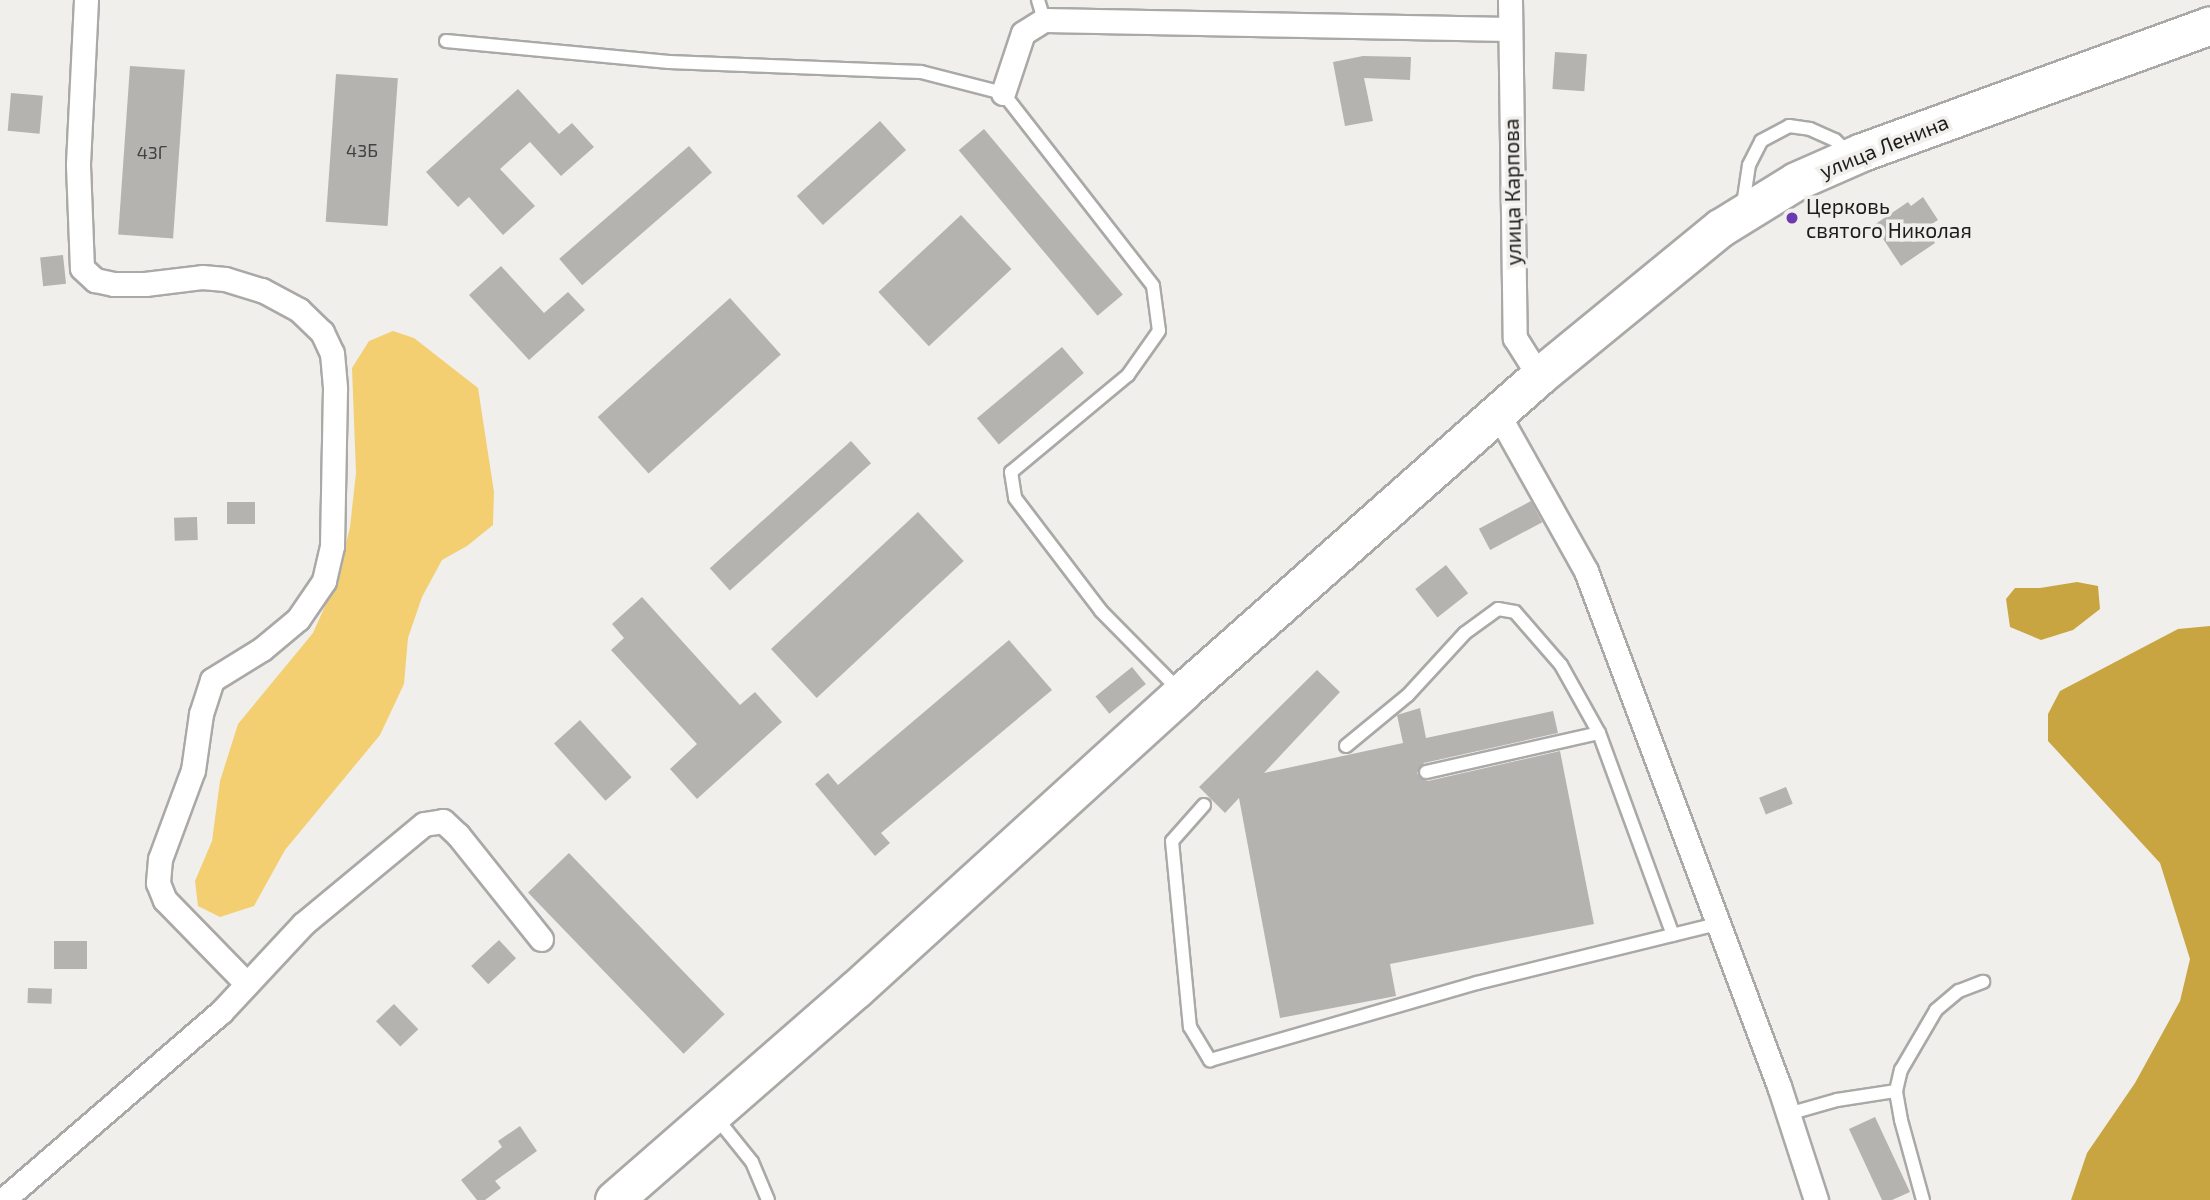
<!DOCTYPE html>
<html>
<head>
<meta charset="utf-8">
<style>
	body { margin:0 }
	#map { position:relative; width:2210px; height:1200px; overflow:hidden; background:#f0efec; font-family:"Exo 2",sans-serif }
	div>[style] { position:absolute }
	.green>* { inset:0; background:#f3cf71 }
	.water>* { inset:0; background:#c9a541 }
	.building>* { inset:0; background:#b4b3b0; transform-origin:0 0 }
	.roads { filter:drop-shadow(2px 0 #aaa9a7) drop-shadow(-2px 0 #aaa9a7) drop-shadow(0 2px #aaa9a7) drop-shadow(0 -2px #aaa9a7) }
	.service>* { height:12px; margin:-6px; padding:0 6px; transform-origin:6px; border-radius:6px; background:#fff }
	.minor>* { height:23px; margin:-11.5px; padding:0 11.5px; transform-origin:11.5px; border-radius:11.5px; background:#fff }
	.primary>* { height:37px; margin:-18.5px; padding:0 18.5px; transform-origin:18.5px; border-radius:18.5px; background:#fff }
	.dots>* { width:19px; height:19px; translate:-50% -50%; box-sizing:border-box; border:4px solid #f0efec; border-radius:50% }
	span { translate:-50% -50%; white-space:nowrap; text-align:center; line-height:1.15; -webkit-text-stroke:7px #f0efec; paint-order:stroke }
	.number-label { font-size:18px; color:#434240 }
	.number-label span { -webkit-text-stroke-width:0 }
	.street-label { font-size:21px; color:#1d1c1b }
	.poi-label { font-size:21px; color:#1d1c1b }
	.left { translate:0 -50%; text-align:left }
</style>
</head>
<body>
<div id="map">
	<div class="green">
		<i style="clip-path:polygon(393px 331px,414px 338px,478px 388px,494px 492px,493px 525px,467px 546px,442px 560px,422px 597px,408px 638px,404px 684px,380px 735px,285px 850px,254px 906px,220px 917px,198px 906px,195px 881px,212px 841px,220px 781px,238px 724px,313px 633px,338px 577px,350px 527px,356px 473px,352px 368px,369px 341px)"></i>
	</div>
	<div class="water">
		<i style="clip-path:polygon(2077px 582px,2098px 586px,2100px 609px,2073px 630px,2041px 640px,2010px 627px,2006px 599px,2015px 588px,2040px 588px)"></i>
		<i style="clip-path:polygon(2210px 626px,2210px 1200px,2071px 1200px,2087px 1153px,2135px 1083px,2180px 1001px,2190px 959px,2160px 863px,2048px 741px,2048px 714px,2060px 691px,2178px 629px)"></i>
	</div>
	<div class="building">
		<i style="left:1555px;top:52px;width:32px;height:37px;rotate:4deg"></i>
		<i style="clip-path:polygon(1363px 56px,1411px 57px,1410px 80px,1364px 78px,1373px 121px,1345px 126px,1333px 62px)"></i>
		<i style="left:130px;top:66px;width:55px;height:169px;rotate:4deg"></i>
		<i style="left:336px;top:74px;width:62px;height:148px;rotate:4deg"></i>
		<i style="clip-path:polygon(518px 89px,559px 134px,572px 123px,594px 147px,561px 176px,530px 142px,500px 169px,535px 206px,503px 235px,469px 197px,458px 207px,426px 172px)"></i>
		<i style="left:11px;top:93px;width:32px;height:38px;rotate:5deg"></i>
		<i style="left:880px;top:121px;width:39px;height:112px;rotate:48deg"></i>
		<i style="left:984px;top:129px;width:216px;height:33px;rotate:50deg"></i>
		<i style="left:689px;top:146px;width:35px;height:172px;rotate:49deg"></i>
		<i style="clip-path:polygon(1923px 197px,1938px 220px,1925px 228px,1935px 243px,1901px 266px,1874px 225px,1908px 202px,1911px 206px)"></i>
		<i style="left:961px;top:215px;width:74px;height:113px;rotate:47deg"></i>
		<i style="left:63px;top:255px;width:29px;height:23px;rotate:84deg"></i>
		<i style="clip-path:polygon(501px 266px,544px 313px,568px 292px,585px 310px,529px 360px,469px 295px)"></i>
		<i style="left:730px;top:298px;width:76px;height:178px;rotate:48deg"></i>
		<i style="left:1062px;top:347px;width:34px;height:111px;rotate:50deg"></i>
		<i style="left:851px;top:441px;width:30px;height:190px;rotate:48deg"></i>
		<i style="left:1531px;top:501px;width:24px;height:59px;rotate:62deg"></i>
		<i style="left:255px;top:502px;width:22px;height:28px;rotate:90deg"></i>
		<i style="left:918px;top:512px;width:67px;height:201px;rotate:47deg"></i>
		<i style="left:197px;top:517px;width:23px;height:23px;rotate:88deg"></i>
		<i style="left:1446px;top:565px;width:36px;height:39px;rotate:52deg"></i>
		<i style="clip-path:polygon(642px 597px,740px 705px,755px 692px,782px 722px,697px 799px,670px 769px,697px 744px,611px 650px,624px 638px,612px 624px)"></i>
		<i style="clip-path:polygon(1009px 640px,1052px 690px,881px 833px,890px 843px,875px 856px,815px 784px,828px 773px,838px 785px)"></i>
		<i style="left:1132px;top:667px;width:22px;height:47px;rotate:51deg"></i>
		<i style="clip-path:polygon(1317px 670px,1340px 692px,1264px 773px,1403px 743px,1397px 715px,1420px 708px,1426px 738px,1553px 711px,1558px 733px,1424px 763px,1417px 773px,1420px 778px,1428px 781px,1560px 751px,1594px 924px,1390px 964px,1396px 996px,1280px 1018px,1239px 798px,1225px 813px,1199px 787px)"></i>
		<i style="left:580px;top:720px;width:77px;height:35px;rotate:48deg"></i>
		<i style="left:1786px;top:787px;width:18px;height:29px;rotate:68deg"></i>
		<i style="left:569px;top:853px;width:224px;height:57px;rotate:46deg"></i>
		<i style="left:499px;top:940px;width:25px;height:38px;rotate:47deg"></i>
		<i style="left:54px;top:941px;width:33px;height:28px"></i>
		<i style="left:28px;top:988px;width:24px;height:15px;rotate:2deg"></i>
		<i style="left:394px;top:1004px;width:35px;height:25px;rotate:46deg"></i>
		<i style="clip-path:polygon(1875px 1117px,1910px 1192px,1892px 1200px,1882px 1200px,1849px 1129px)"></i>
		<i style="clip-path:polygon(520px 1126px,537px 1151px,495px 1181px,501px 1188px,485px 1200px,477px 1200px,461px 1180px,502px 1147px,498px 1141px)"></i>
	</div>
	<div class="roads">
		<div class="service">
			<i style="left:1038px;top:0;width:21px;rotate:73deg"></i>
			<i style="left:446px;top:41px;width:224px;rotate:5.4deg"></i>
			<i style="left:669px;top:62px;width:252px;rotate:2.3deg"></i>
			<i style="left:921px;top:72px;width:85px;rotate:14.4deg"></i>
			<i style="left:1003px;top:93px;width:244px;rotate:52.1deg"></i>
			<i style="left:1153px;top:286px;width:45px;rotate:82.4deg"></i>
			<i style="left:1159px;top:331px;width:54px;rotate:125.2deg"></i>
			<i style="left:1128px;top:375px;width:152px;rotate:140.3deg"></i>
			<i style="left:1011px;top:472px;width:26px;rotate:81deg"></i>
			<i style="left:1015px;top:498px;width:142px;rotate:52.7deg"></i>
			<i style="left:1101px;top:611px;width:111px;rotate:45.4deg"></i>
			<i style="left:1743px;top:205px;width:40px;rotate:-81.5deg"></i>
			<i style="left:1749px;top:165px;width:27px;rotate:-63deg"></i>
			<i style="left:1761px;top:141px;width:32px;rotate:-28deg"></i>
			<i style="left:1789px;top:126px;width:21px;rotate:8deg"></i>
			<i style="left:1810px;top:129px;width:27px;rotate:24deg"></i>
			<i style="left:1835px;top:140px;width:20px;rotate:45deg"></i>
			<i style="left:1346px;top:746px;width:80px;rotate:-39.4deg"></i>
			<i style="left:1408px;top:695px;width:84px;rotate:-47.4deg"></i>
			<i style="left:1465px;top:633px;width:41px;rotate:-36deg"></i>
			<i style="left:1498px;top:609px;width:17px;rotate:10deg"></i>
			<i style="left:1515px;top:612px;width:70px;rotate:49deg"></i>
			<i style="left:1561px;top:665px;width:78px;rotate:60.8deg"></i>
			<i style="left:1599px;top:733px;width:215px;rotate:69.9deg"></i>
			<i style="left:1426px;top:772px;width:177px;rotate:-12.7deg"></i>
			<i style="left:1204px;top:805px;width:48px;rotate:131.6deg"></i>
			<i style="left:1172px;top:841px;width:187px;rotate:84.5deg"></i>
			<i style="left:1190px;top:1027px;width:39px;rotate:59deg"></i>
			<i style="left:1210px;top:1060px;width:278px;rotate:-16.1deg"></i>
			<i style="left:1477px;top:983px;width:248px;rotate:-13.8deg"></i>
			<i style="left:1788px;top:1114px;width:51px;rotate:-15.9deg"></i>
			<i style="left:1837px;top:1100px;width:60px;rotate:-8.7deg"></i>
			<i style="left:715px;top:1116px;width:59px;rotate:51.2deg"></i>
			<i style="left:752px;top:1162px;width:41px;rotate:67.2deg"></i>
			<i style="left:1923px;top:1200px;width:83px;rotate:-105.4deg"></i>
			<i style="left:1901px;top:1120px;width:29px;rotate:-100deg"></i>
			<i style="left:1896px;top:1091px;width:22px;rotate:-77deg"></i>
			<i style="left:1901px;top:1070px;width:69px;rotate:-59.7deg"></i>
			<i style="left:1936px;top:1010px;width:30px;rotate:-40deg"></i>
			<i style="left:1959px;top:991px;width:26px;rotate:-21deg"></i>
		</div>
		<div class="minor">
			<i style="left:86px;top:0;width:165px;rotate:92.8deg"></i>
			<i style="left:78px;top:165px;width:103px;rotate:87.8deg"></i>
			<i style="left:82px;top:268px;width:18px;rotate:43deg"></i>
			<i style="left:95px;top:280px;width:19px;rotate:12deg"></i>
			<i style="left:114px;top:284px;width:31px"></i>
			<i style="left:145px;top:284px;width:57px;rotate:-7deg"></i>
			<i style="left:202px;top:277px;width:23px;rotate:5deg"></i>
			<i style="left:225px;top:279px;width:39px;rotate:17deg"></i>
			<i style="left:262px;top:290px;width:42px;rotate:28.4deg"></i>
			<i style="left:299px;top:310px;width:32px;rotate:44deg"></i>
			<i style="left:322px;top:332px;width:23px;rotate:65deg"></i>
			<i style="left:332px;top:353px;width:36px;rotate:85deg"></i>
			<i style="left:335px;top:389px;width:157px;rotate:91.1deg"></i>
			<i style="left:332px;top:546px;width:36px;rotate:103deg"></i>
			<i style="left:324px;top:581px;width:46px;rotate:124.4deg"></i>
			<i style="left:298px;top:619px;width:47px;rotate:140.2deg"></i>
			<i style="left:262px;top:649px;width:59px;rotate:148.2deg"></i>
			<i style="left:212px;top:680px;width:36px;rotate:108deg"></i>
			<i style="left:201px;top:714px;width:57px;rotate:98.1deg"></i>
			<i style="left:193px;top:770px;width:95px;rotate:110.3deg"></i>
			<i style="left:160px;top:859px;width:24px;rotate:95deg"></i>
			<i style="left:158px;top:883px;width:18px;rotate:68deg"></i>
			<i style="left:165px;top:900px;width:117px;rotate:45.7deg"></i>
			<i style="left:1510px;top:0;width:338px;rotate:89.2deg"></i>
			<i style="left:1515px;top:338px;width:45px;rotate:57.7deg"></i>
			<i style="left:1003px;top:93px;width:63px;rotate:-71.6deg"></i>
			<i style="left:1023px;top:33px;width:25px;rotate:-32deg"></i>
			<i style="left:1044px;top:20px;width:466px;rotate:1.1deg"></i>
			<i style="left:1498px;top:414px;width:180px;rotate:60.7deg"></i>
			<i style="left:1586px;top:571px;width:550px;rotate:69.46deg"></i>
			<i style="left:1779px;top:1086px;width:120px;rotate:72deg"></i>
			<i style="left:3px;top:1200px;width:288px;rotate:-40.8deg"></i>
			<i style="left:221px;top:1012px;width:120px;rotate:-47deg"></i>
			<i style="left:303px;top:924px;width:157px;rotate:-39.6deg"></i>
			<i style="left:424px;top:824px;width:19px;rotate:-9deg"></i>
			<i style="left:443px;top:821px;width:21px;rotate:43deg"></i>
			<i style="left:458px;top:835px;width:133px;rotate:51.4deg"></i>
		</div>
		<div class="primary">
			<i style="left:614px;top:1200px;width:321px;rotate:-41.1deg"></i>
			<i style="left:856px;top:989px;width:441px;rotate:-42.3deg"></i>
			<i style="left:1182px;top:692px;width:477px;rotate:-41.5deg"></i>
			<i style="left:1539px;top:376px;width:234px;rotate:-39.3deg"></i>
			<i style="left:1720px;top:228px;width:89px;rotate:-31.7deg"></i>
			<i style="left:1796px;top:181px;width:72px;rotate:-23.7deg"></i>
			<i style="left:1862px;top:152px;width:370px;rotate:-20deg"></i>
		</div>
	</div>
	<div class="dots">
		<i style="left:1792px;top:218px;background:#6c39b0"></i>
	</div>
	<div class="number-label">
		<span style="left:362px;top:150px">43Б</span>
		<span style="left:152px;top:152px">43Г</span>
	</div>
	<div class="street-label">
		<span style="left:1884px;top:146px;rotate:-22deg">улица Ленина</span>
		<span style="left:1512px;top:192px;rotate:-91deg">улица Карпова</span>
	</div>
	<div class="poi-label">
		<span class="left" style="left:1806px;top:218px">Церковь<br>святого Николая</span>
	</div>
</div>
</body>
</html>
